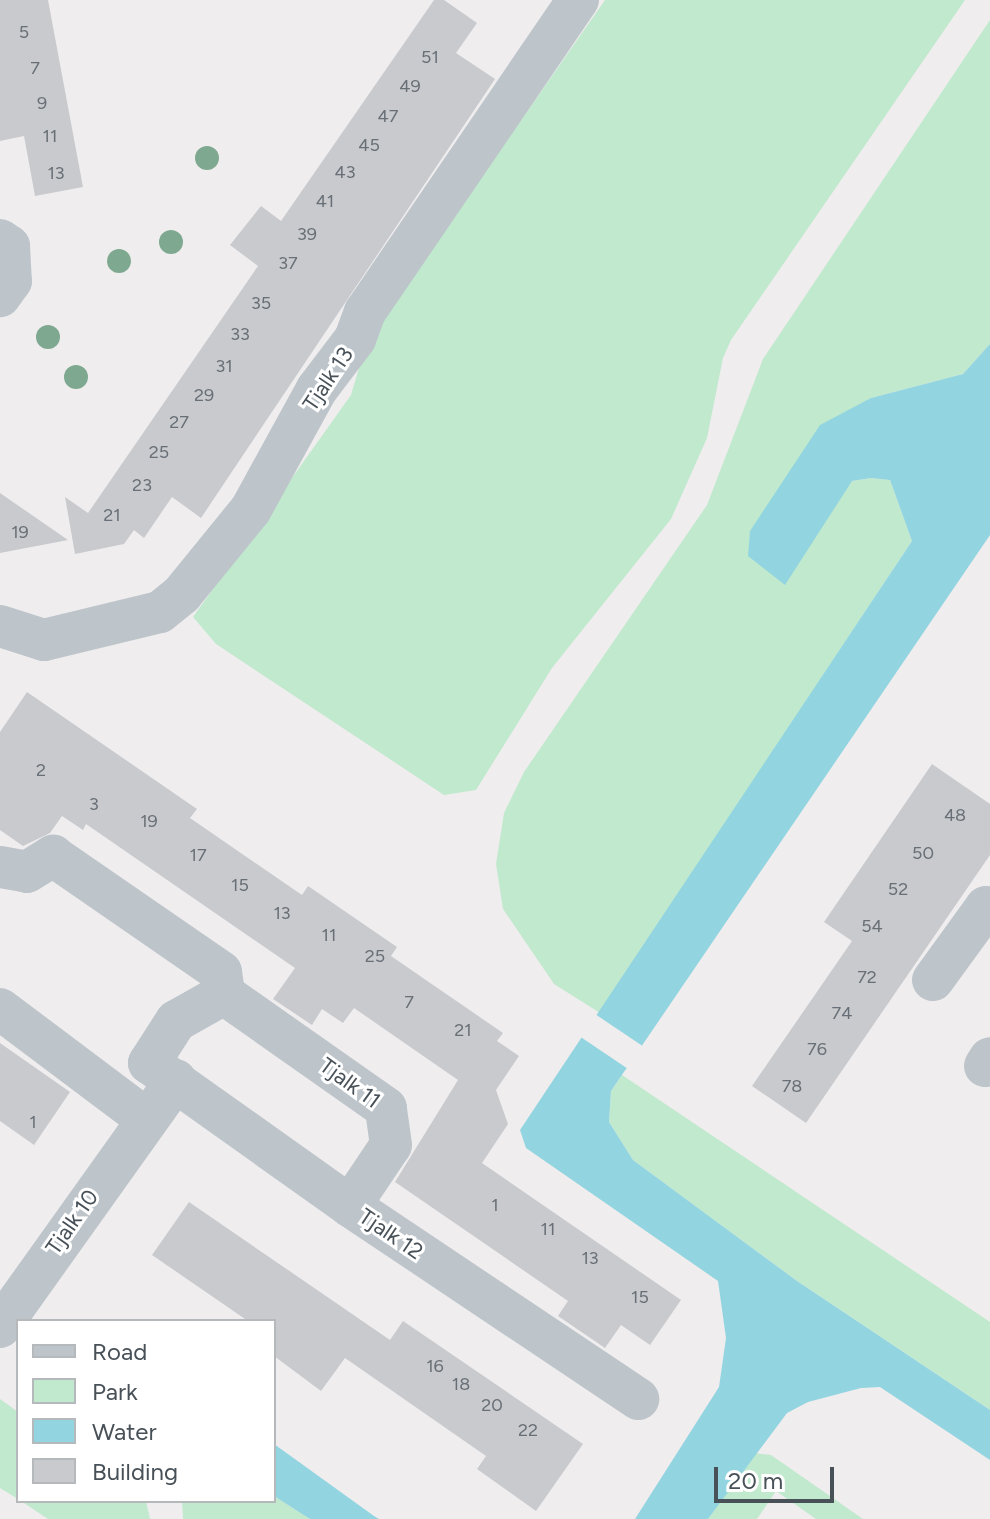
<!DOCTYPE html>
<html>
<head>
<meta charset="utf-8">
<style>
	body { margin:0 }
	#map { position:relative; width:990px; height:1519px; overflow:hidden; background:#f0edee; font-family:Figtree,sans-serif }
	div>[style] { position:absolute }
	.green>* { inset:0; background:#c0e9ce }
	.water>* { inset:0; background:#92d5e1 }
	.pier>* { inset:0; background:#f0edee; transform-origin:0 0 }
	.building>* { inset:0; background:#c8cace }
	.street>* { height:42px; margin:-21px; padding:0 21px; transform-origin:21px; border-radius:21px; background:#bdc5cb }
	.trees>* { width:24px; height:24px; margin:-12px; border-radius:50%; background:#7ea990 }
	span { translate:-50% -50%; white-space:nowrap; text-align:center; line-height:1.15; -webkit-text-stroke:6px #fff; paint-order:stroke }
	.number-label { font-size:18px; color:#686f76 }
	.number-label span { -webkit-text-stroke-width:0 }
	.street-label { font-size:22px; color:#485158 }
	.legend { position:absolute; left:16px; top:1319px; width:260px; height:184px; box-sizing:border-box; background:#fff; border:2px solid #b6b9bc; margin:0; padding:10px 14px; list-style:none; font-size:24px; color:#485158 }
	.legend li { display:flex; align-items:center; gap:16px; height:40px }
	.legend b { width:40px; border:2px solid #b6b9bc }
	.scale { position:absolute; left:714px; top:1467px; width:120px; height:36px; box-sizing:border-box; border:4px solid #485158; border-top:0; padding-left:10px; font-size:24px; line-height:28px; white-space:nowrap; color:#485158; -webkit-text-stroke:6px #fff; paint-order:stroke }
</style>
</head>
<body>
<div id="map">
	<div class="green">
		<i style="clip-path:polygon(605px 0,965px 0,731px 340px,723px 358px,707px 438px,671px 519px,552px 668px,476px 790px,444px 795px,216px 644px,193px 617px,351px 395px,367px 341px)"></i>
		<i style="clip-path:polygon(990px 20px,990px 344px,963px 374px,871px 398px,750px 531px,832px 507px,852px 481px,871px 478px,890px 480px,912px 541px,600px 1013px,554px 984px,503px 909px,496px 864px,504px 813px,524px 772px,707px 505px,763px 359px)"></i>
		<i style="clip-path:polygon(622px 1075px,990px 1322px,990px 1410px,797px 1281px,633px 1160px,609px 1122px,611px 1091px)"></i>
		<i style="clip-path:polygon(0 1399px,18px 1412px,18px 1499px,0 1488px)"></i>
		<i style="clip-path:polygon(755px 1453px,771px 1455px,863px 1519px,816px 1519px,776px 1491px,757px 1519px,708px 1519px)"></i>
		<i style="clip-path:polygon(274px 1496px,310px 1519px,183px 1519px,182px 1501px,274px 1501px)"></i>
		<i style="clip-path:polygon(21px 1501px,146px 1501px,150px 1519px,48px 1519px)"></i>
	</div>
	<div class="water">
		<i style="clip-path:polygon(990px 344px,990px 535px,611px 1091px,609px 1122px,633px 1160px,797px 1281px,990px 1410px,990px 1460px,880px 1387px,861px 1388px,808px 1402px,787px 1413px,708px 1519px,635px 1519px,719px 1387px,726px 1338px,718px 1281px,526px 1148px,520px 1130px,912px 541px,890px 480px,871px 478px,852px 481px,785px 585px,748px 556px,750px 531px,820px 425px,871px 398px,963px 374px)"></i>
		<i style="clip-path:polygon(274px 1444px,374px 1516px,379px 1519px,310px 1519px,274px 1496px)"></i>
	</div>
	<div class="pier">
		<i style="left:595px;top:1014px;width:60px;height:27px;rotate:34deg"></i>
	</div>
	<div class="building">
		<i style="clip-path:polygon(0 0,48px 0,83px 187px,35px 196px,24px 136px,0 141px)"></i>
		<i style="clip-path:polygon(434px 0,444px 0,477px 23px,456px 53px,495px 79px,201px 518px,172px 497px,144px 538px,134px 530px,124px 544px,75px 554px,65px 497px,88px 513px,258px 266px,230px 245px,261px 206px,281px 221px)"></i>
		<i style="clip-path:polygon(0 493px,68px 540px,0 553px)"></i>
		<i style="clip-path:polygon(27px 692px,197px 809px,190px 818px,302px 895px,308px 886px,397px 947px,391px 956px,503px 1033px,497px 1041px,519px 1056px,496px 1090px,508px 1124px,482px 1163px,681px 1300px,650px 1345px,621px 1325px,605px 1348px,558px 1316px,568px 1301px,395px 1182px,458px 1080px,354px 1008px,343px 1023px,322px 1009px,312px 1025px,273px 999px,295px 968px,86px 824px,83px 830px,62px 816px,50px 833px,23px 846px,0 830px,0 732px)"></i>
		<i style="clip-path:polygon(932px 764px,990px 804px,990px 855px,806px 1123px,752px 1086px,852px 941px,824px 922px)"></i>
		<i style="clip-path:polygon(0 1043px,70px 1092px,34px 1145px,0 1121px)"></i>
		<i style="clip-path:polygon(189px 1202px,390px 1340px,403px 1321px,583px 1444px,536px 1511px,477px 1469px,486px 1456px,345px 1358px,321px 1391px,274px 1356px,274px 1321px,248px 1321px,152px 1255px)"></i>
	</div>
	<div class="street">
		<i style="left:0;top:240px;width:11px;rotate:34deg"></i>
		<i style="left:9px;top:246px;width:35px;rotate:87deg"></i>
		<i style="left:11px;top:281px;width:19px;rotate:126deg"></i>
		<i style="left:0;top:626px;width:46px;rotate:17.7deg"></i>
		<i style="left:44px;top:640px;width:119px;rotate:-13.6deg"></i>
		<i style="left:160px;top:612px;width:28px;rotate:-39deg"></i>
		<i style="left:182px;top:594px;width:109px;rotate:-50.9deg"></i>
		<i style="left:251px;top:509px;width:137px;rotate:-61.2deg"></i>
		<i style="left:317px;top:389px;width:63px;rotate:-52.8deg"></i>
		<i style="left:355px;top:339px;width:29px;rotate:-70deg"></i>
		<i style="left:365px;top:312px;width:378px;rotate:-55.7deg"></i>
		<i style="left:0;top:867px;width:27px;rotate:10deg"></i>
		<i style="left:27px;top:872px;width:31px;rotate:-32deg"></i>
		<i style="left:53px;top:856px;width:204px;rotate:34.6deg"></i>
		<i style="left:221px;top:972px;width:22px;rotate:82deg"></i>
		<i style="left:933px;top:980px;width:90px;rotate:-54deg"></i>
		<i style="left:986px;top:907px;width:4px;rotate:27deg"></i>
		<i style="left:0;top:1009px;width:181px;rotate:36.9deg"></i>
		<i style="left:985px;top:1066px;width:9px;rotate:-58deg"></i>
		<i style="left:350px;top:1206px;width:73px;rotate:-56.1deg"></i>
		<i style="left:391px;top:1145px;width:37px;rotate:-98deg"></i>
		<i style="left:386px;top:1108px;width:198px;rotate:-144.9deg"></i>
		<i style="left:224px;top:994px;width:55px;rotate:150.6deg"></i>
		<i style="left:176px;top:1021px;width:50px;rotate:122.7deg"></i>
		<i style="left:149px;top:1063px;width:247px;rotate:35.4deg"></i>
		<i style="left:350px;top:1206px;width:347px;rotate:33.8deg"></i>
		<i style="left:0;top:1327px;width:303px;rotate:-54.5deg"></i>
	</div>
	<div class="trees">
		<i style="left:207px;top:158px"></i>
		<i style="left:171px;top:242px"></i>
		<i style="left:119px;top:261px"></i>
		<i style="left:48px;top:337px"></i>
		<i style="left:76px;top:377px"></i>
	</div>
	<div class="number-label">
		<span style="left:24px;top:32px">5</span>
		<span style="left:430px;top:57px">51</span>
		<span style="left:35px;top:68px">7</span>
		<span style="left:410px;top:86px">49</span>
		<span style="left:42px;top:103px">9</span>
		<span style="left:388px;top:116px">47</span>
		<span style="left:50px;top:136px">11</span>
		<span style="left:369px;top:145px">45</span>
		<span style="left:345px;top:172px">43</span>
		<span style="left:56px;top:173px">13</span>
		<span style="left:325px;top:201px">41</span>
		<span style="left:307px;top:234px">39</span>
		<span style="left:288px;top:263px">37</span>
		<span style="left:261px;top:303px">35</span>
		<span style="left:240px;top:334px">33</span>
		<span style="left:224px;top:366px">31</span>
		<span style="left:204px;top:395px">29</span>
		<span style="left:179px;top:422px">27</span>
		<span style="left:159px;top:452px">25</span>
		<span style="left:142px;top:485px">23</span>
		<span style="left:112px;top:515px">21</span>
		<span style="left:20px;top:532px">19</span>
		<span style="left:41px;top:770px">2</span>
		<span style="left:94px;top:804px">3</span>
		<span style="left:955px;top:815px">48</span>
		<span style="left:149px;top:821px">19</span>
		<span style="left:923px;top:853px">50</span>
		<span style="left:198px;top:855px">17</span>
		<span style="left:240px;top:885px">15</span>
		<span style="left:898px;top:889px">52</span>
		<span style="left:282px;top:913px">13</span>
		<span style="left:872px;top:926px">54</span>
		<span style="left:329px;top:935px">11</span>
		<span style="left:375px;top:956px">25</span>
		<span style="left:867px;top:977px">72</span>
		<span style="left:409px;top:1002px">7</span>
		<span style="left:842px;top:1013px">74</span>
		<span style="left:463px;top:1030px">21</span>
		<span style="left:817px;top:1049px">76</span>
		<span style="left:792px;top:1086px">78</span>
		<span style="left:33px;top:1122px">1</span>
		<span style="left:495px;top:1205px">1</span>
		<span style="left:548px;top:1229px">11</span>
		<span style="left:590px;top:1258px">13</span>
		<span style="left:640px;top:1297px">15</span>
		<span style="left:435px;top:1366px">16</span>
		<span style="left:461px;top:1384px">18</span>
		<span style="left:492px;top:1405px">20</span>
		<span style="left:528px;top:1430px">22</span>
	</div>
	<div class="street-label">
		<span style="left:328px;top:379px;rotate:-56deg">Tjalk 13</span>
		<span style="left:350px;top:1083px;rotate:36deg">Tjalk 11</span>
		<span style="left:72px;top:1222px;rotate:-55deg">Tjalk 10</span>
		<span style="left:391px;top:1234px;rotate:34deg">Tjalk 12</span>
	</div>
	<ul class="legend">
	<li><b style="height:10px;background:#bdc5cb"></b>Road</li>
	<li><b style="height:22px;background:#c0e9ce"></b>Park</li>
	<li><b style="height:22px;background:#92d5e1"></b>Water</li>
	<li><b style="height:22px;background:#c8cace"></b>Building</li>
	</ul>
	<div class="scale">20 m</div>
</div>
</body>
</html>
